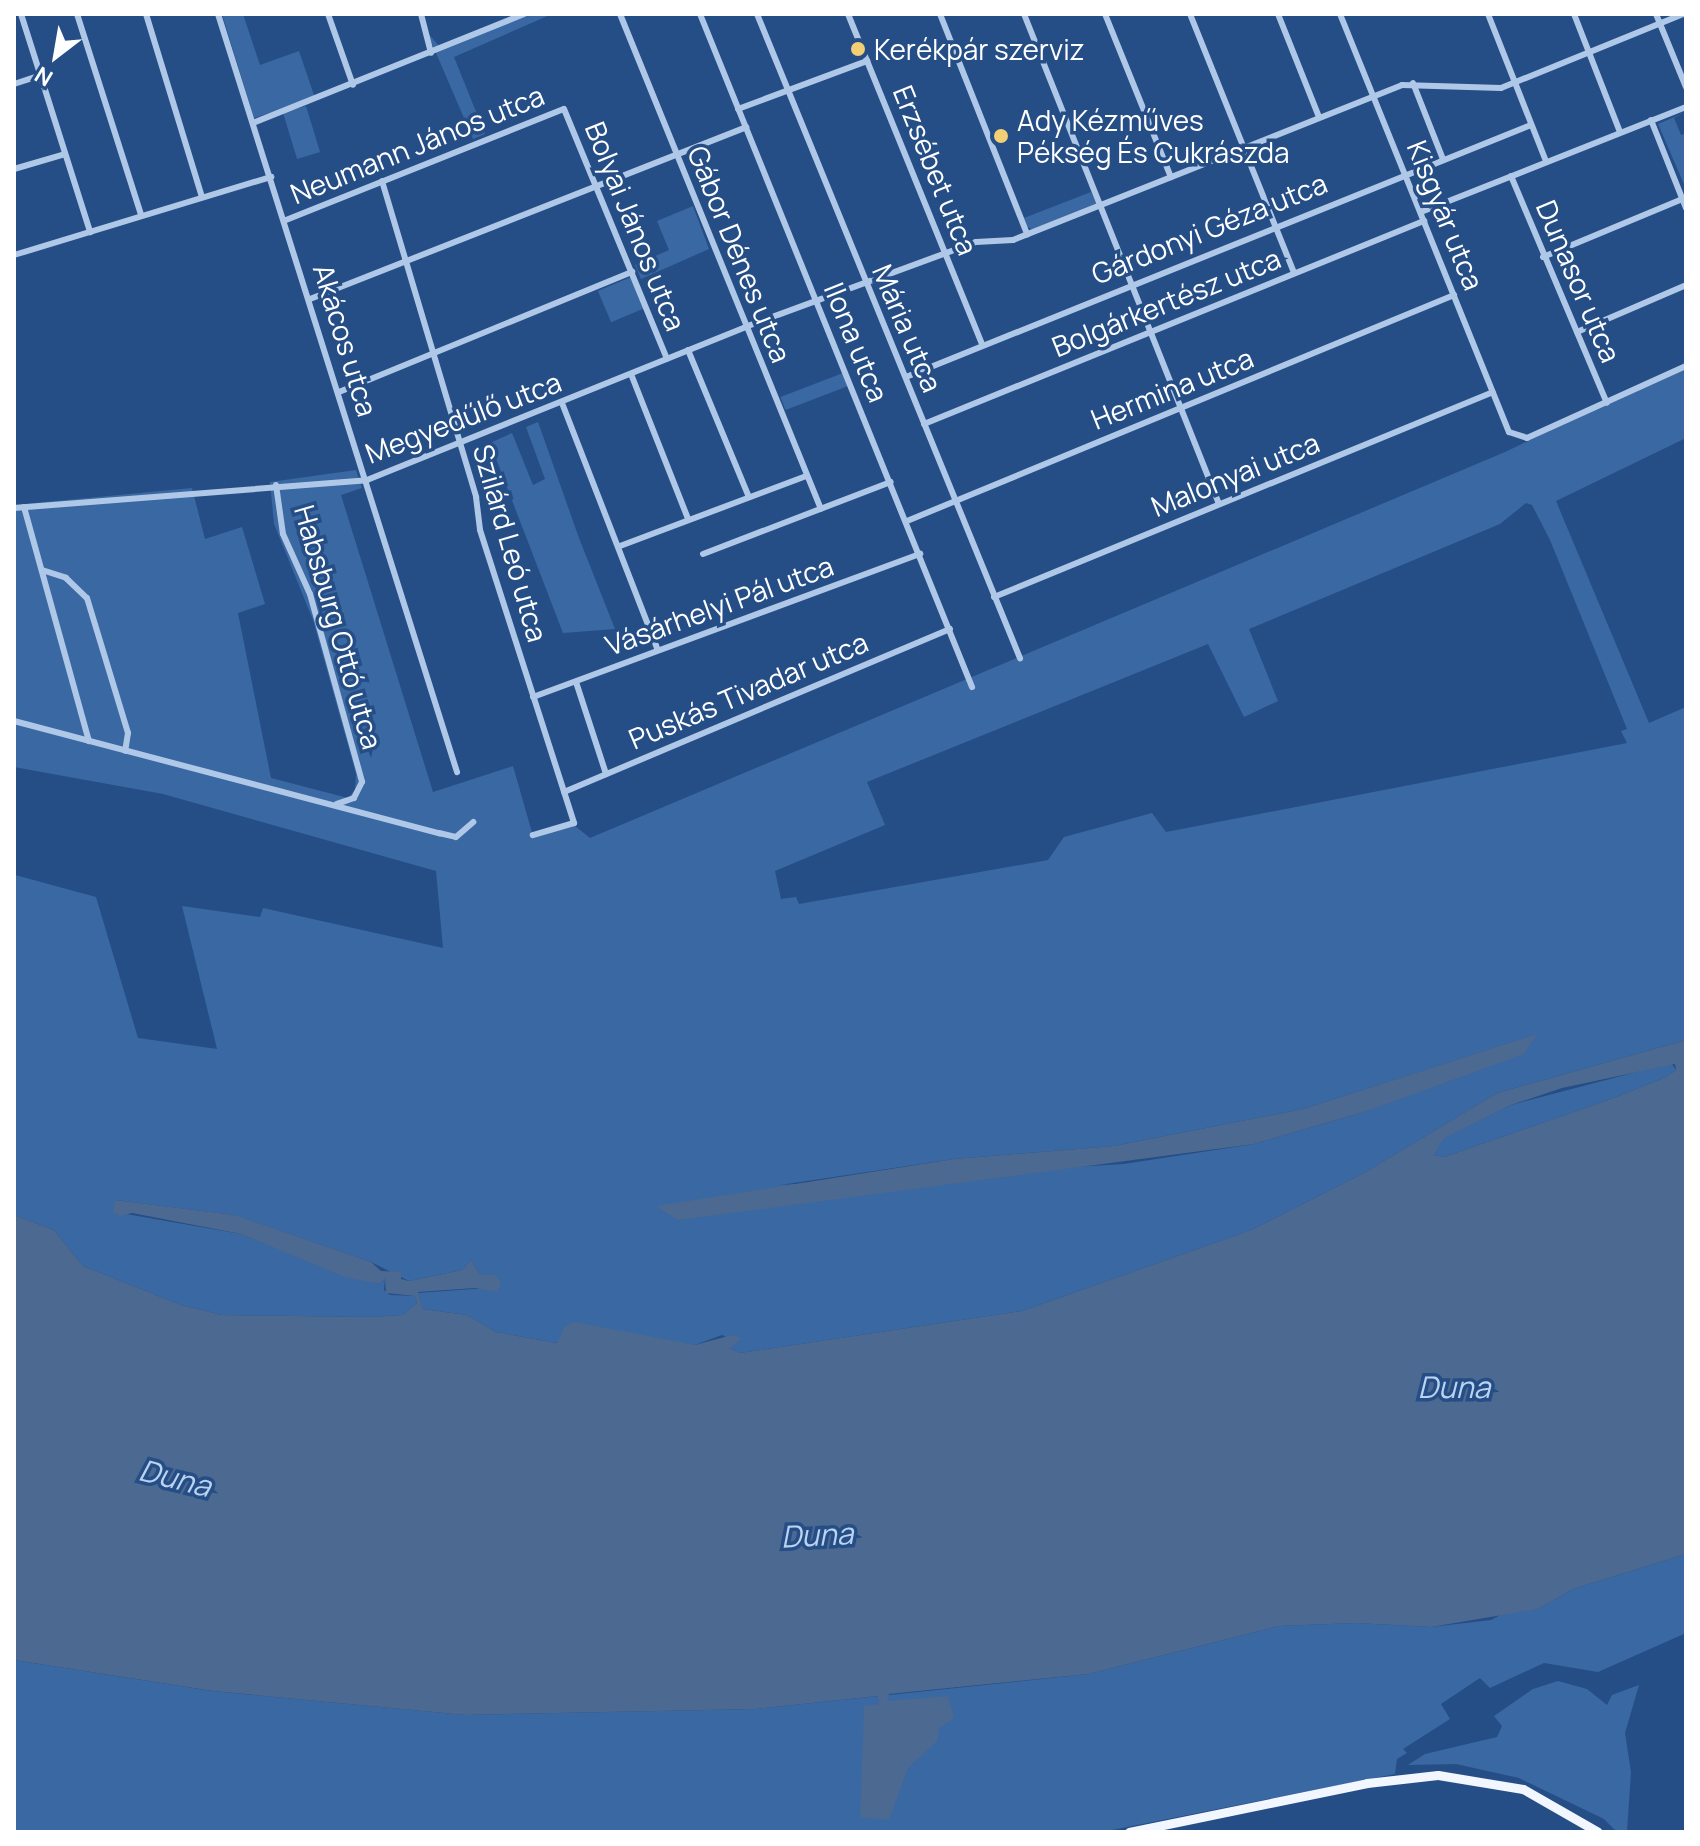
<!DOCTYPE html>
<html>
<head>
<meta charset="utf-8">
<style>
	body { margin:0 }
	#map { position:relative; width:1700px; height:1846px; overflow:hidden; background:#254e86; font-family:Manrope,sans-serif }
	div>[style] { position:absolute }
	.green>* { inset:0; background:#3a68a2; transform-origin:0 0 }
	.water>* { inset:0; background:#4c6991 }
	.street>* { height:6px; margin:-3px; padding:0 3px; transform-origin:3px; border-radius:3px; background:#b0c8e8 }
	.primary>* { height:9px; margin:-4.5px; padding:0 4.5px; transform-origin:4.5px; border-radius:4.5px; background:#f2f6fe }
	.dots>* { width:22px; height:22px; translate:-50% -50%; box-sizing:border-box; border:4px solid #254e86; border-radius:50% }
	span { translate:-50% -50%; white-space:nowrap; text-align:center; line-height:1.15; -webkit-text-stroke:7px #254e86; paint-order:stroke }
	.poi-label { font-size:28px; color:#fff }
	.left { translate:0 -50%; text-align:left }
	.street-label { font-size:28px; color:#fff }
	.water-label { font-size:30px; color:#bbd2f0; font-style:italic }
	.frame { position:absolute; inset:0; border:16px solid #fff; pointer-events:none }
	.north { position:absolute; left:16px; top:16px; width:80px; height:80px; -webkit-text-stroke:6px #254e86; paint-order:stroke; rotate:211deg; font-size:22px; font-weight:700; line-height:32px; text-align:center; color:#fff }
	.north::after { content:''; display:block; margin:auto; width:28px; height:36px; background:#fff; clip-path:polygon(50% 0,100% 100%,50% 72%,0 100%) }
</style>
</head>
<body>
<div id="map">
	<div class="green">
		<i style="clip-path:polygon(222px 14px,243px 14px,260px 65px,299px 51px,315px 98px,254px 118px)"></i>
		<i style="clip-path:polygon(519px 14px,552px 14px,454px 57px,485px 134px,473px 139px,427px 32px,439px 46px)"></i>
		<i style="left:306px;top:106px;width:48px;height:24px;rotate:73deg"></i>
		<i style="clip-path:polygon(1686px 112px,1674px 118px,1681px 135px,1686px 133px,1686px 189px,1658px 124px)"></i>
		<i style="clip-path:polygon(1091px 192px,1097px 205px,1032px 230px,1027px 226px,1024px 218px)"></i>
		<i style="clip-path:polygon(693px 206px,709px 249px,641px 279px,635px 265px,669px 250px,657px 221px)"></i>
		<i style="left:631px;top:277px;width:34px;height:36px;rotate:67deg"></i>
		<i style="clip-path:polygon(evenodd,1686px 366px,1686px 438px,1556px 501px,1649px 723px,1686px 707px,1686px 1040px,1497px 1093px,1364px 1173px,1251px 1230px,1022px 1311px,740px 1353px,730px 1348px,734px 1341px,722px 1335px,695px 1345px,564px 1335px,557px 1343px,496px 1332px,467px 1315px,423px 1309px,418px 1293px,486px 1288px,495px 1275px,480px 1275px,471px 1260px,462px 1270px,409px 1281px,371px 1262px,234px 1215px,115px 1200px,126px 1214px,241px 1234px,337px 1273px,379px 1284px,385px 1279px,384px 1290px,390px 1295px,415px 1296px,417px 1303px,402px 1315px,372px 1317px,222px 1315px,181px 1305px,83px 1266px,54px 1230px,14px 1215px,14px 870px,15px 875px,96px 897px,138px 1038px,217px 1049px,182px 906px,260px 917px,263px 908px,443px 948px,436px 871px,163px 794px,14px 767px,14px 505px,192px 488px,205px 539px,242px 527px,265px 604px,238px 613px,271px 778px,348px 798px,355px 790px,356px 774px,313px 620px,274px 524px,270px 482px,356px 470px,362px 488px,341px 495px,433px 792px,513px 766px,533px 836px,575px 826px,590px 838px,1505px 452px,1686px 366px,1526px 503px,1532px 505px,1550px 540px,1627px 729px,1621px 731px,1627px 743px,1166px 832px,1152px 813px,1064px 837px,1048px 860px,799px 904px,796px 897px,781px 899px,775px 871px,885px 825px,867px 782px,1208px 644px,1244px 717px,1278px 701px,1249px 629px,1500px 524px,1526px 503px,1686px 366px,1535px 1035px,1364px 1112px,1254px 1144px,1124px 1164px,780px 1185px,954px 1159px,1114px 1146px,1303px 1109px,1535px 1035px)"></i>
		<i style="left:843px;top:373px;width:14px;height:67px;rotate:69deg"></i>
		<i style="clip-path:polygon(538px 422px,579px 538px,615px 629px,563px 633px,490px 443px,512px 433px,533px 485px,545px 479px,526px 427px)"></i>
		<i style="clip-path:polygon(1671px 1063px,1676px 1070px,1666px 1077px,1611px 1099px,1444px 1157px,1434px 1155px,1442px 1139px,1511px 1105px)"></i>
		<i style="clip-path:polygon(1686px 1554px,1686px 1633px,1598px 1672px,1544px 1663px,1490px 1688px,1480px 1678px,1441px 1704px,1450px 1719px,1403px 1749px,1407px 1753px,1397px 1759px,1395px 1774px,1102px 1832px,14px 1832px,14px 1660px,212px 1691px,465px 1715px,756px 1709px,1089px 1674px,1279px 1626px,1356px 1623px,1431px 1627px,1491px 1620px,1508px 1611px,1538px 1609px,1573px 1589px)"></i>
		<i style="clip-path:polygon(1558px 1681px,1587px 1689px,1607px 1705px,1612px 1695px,1639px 1685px,1625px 1733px,1631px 1772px,1627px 1832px,1617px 1832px,1604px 1819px,1519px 1778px,1456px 1764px,1408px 1765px,1425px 1754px,1497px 1737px,1502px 1726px,1494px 1716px,1533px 1689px)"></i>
	</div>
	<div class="water">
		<i style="clip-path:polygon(1537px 1034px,1524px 1054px,1364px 1112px,1254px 1144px,678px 1220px,656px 1206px,954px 1159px,1114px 1146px,1303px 1109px)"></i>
		<i style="clip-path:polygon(evenodd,1686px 1040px,1686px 1554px,1573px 1589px,1538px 1609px,1431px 1627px,1356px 1623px,1279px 1626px,1089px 1674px,889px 1694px,887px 1701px,948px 1696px,954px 1718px,939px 1728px,938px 1740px,908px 1768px,889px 1820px,860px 1817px,864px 1706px,879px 1704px,878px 1696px,756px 1709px,465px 1715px,213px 1691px,14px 1660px,14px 1215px,54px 1230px,83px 1266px,181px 1305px,222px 1315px,372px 1317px,402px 1315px,417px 1303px,415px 1296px,386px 1293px,385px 1279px,379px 1284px,345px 1277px,241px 1234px,132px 1213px,120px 1216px,113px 1212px,115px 1200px,235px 1215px,371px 1262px,381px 1271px,401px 1272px,401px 1279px,409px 1281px,462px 1270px,471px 1260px,480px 1275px,495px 1275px,501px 1282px,498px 1292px,475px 1288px,418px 1292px,423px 1309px,467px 1315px,496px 1332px,557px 1343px,565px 1326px,575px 1322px,695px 1345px,732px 1335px,742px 1338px,730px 1348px,740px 1353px,1022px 1311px,1251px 1230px,1364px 1173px,1497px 1093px,1686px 1040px,1675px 1064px,1676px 1070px,1666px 1077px,1611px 1099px,1444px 1157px,1434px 1155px,1443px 1139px,1511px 1105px,1562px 1088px,1675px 1064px)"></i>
	</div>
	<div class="street">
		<i style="left:21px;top:14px;width:229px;rotate:72.4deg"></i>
		<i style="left:77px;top:14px;width:211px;rotate:72.3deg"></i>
		<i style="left:146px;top:14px;width:191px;rotate:73deg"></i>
		<i style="left:218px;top:14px;width:795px;rotate:72.5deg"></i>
		<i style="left:328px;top:14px;width:75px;rotate:70.6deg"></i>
		<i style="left:421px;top:14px;width:40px;rotate:75.6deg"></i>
		<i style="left:620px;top:14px;width:534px;rotate:67.9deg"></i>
		<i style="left:700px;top:14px;width:726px;rotate:67.99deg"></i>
		<i style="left:757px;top:14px;width:696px;rotate:67.79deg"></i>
		<i style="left:848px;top:14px;width:356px;rotate:67.9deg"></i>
		<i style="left:940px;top:14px;width:237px;rotate:68.4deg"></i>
		<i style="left:1024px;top:14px;width:527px;rotate:68.3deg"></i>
		<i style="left:1105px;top:14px;width:176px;rotate:68deg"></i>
		<i style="left:1190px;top:14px;width:279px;rotate:68.1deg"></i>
		<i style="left:1278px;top:14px;width:111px;rotate:68.3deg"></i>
		<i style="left:1340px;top:14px;width:451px;rotate:68deg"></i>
		<i style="left:1509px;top:432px;width:19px;rotate:18deg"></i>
		<i style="left:1527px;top:438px;width:175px;rotate:-24.4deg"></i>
		<i style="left:1488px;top:14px;width:158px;rotate:68.5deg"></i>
		<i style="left:1574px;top:14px;width:127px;rotate:68.7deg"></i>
		<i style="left:1656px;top:14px;width:79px;rotate:67.7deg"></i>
		<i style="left:1413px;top:83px;width:82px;rotate:68.5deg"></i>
		<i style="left:14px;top:84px;width:26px;rotate:-18deg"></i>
		<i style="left:738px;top:109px;width:138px;rotate:-20.4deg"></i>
		<i style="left:1651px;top:120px;width:95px;rotate:68.3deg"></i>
		<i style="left:253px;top:123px;width:292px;rotate:-21.9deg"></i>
		<i style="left:14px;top:169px;width:53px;rotate:-16.4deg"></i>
		<i style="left:1511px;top:176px;width:246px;rotate:67.1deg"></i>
		<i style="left:382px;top:181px;width:330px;rotate:73.4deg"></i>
		<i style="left:476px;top:497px;width:33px;rotate:83deg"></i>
		<i style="left:480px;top:530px;width:308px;rotate:72.2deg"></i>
		<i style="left:574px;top:823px;width:43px;rotate:163.7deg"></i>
		<i style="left:1421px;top:212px;width:285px;rotate:-21.6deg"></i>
		<i style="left:286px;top:220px;width:299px;rotate:-21.8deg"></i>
		<i style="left:564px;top:109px;width:270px;rotate:67.6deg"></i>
		<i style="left:14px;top:255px;width:269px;rotate:-16.9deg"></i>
		<i style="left:1543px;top:257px;width:151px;rotate:-22.6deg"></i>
		<i style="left:310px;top:299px;width:469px;rotate:-21.5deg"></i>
		<i style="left:1577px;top:332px;width:119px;rotate:-23.3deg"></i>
		<i style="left:688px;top:350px;width:159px;rotate:67.5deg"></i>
		<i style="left:631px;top:374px;width:156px;rotate:68.5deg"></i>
		<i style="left:906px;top:377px;width:674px;rotate:-21.96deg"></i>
		<i style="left:339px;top:392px;width:317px;rotate:-22.3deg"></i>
		<i style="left:562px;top:403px;width:265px;rotate:68.8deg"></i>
		<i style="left:924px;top:424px;width:540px;rotate:-22.1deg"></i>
		<i style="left:276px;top:485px;width:49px;rotate:81.9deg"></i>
		<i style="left:283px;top:534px;width:66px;rotate:65.8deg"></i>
		<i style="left:310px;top:594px;width:195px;rotate:74.5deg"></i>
		<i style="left:362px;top:782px;width:18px;rotate:117deg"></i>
		<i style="left:354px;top:798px;width:18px;rotate:161deg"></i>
		<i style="left:24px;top:507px;width:243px;rotate:74.5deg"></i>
		<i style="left:14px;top:508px;width:354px;rotate:-4.5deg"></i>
		<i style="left:367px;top:480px;width:408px;rotate:-22deg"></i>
		<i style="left:745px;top:327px;width:246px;rotate:-20.2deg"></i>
		<i style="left:976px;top:242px;width:37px;rotate:-3deg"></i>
		<i style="left:1013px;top:240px;width:419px;rotate:-21.7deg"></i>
		<i style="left:1402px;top:85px;width:99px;rotate:1.7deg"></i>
		<i style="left:1501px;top:88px;width:196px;rotate:-22.1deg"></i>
		<i style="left:907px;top:521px;width:592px;rotate:-22.45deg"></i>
		<i style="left:620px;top:546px;width:199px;rotate:-20.6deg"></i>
		<i style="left:703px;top:554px;width:201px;rotate:-21deg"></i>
		<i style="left:42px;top:570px;width:25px;rotate:18deg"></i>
		<i style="left:66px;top:578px;width:29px;rotate:44deg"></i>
		<i style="left:87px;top:598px;width:141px;rotate:73.1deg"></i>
		<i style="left:128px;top:733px;width:18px;rotate:99deg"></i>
		<i style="left:994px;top:597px;width:539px;rotate:-22.33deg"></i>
		<i style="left:576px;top:682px;width:97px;rotate:71.9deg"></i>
		<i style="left:533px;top:697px;width:413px;rotate:-20.3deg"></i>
		<i style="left:14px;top:721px;width:440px;rotate:14.8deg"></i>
		<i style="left:439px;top:833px;width:17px;rotate:13deg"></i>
		<i style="left:456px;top:837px;width:23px;rotate:-41deg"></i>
		<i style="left:564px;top:792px;width:419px;rotate:-22.9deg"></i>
	</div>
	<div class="primary">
		<i style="left:1129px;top:1832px;width:243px;rotate:-11.6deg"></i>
		<i style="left:1367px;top:1783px;width:71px;rotate:-6.4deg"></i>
		<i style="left:1438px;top:1775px;width:86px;rotate:9.4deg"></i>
		<i style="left:1523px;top:1789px;width:86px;rotate:29.8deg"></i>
	</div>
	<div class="dots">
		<i style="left:858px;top:49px;background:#f2cf74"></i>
		<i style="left:1001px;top:136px;background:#f2cf74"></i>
	</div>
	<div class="poi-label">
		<span class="left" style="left:874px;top:49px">Kerékpár szerviz</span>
		<span class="left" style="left:1017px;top:136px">Ady Kézműves<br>Pékség És Cukrászda</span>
	</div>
	<div class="street-label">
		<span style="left:417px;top:144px;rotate:-22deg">Neumann János utca</span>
		<span style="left:936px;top:170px;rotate:68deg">Erzsébet utca</span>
		<span style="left:1446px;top:215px;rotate:68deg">Kisgyár utca</span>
		<span style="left:636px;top:226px;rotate:68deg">Bolyai János utca</span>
		<span style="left:1209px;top:228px;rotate:-22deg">Gárdonyi Géza utca</span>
		<span style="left:740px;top:254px;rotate:68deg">Gábor Dénes utca</span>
		<span style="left:1579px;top:281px;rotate:67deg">Dunasor utca</span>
		<span style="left:1166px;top:302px;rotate:-22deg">Bolgárkertész utca</span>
		<span style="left:908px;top:328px;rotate:67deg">Mária utca</span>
		<span style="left:346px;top:340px;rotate:73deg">Akácos utca</span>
		<span style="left:857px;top:342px;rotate:68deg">Ilona utca</span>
		<span style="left:1172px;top:388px;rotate:-22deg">Hermina utca</span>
		<span style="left:463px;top:417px;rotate:-21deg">Megyedűlő utca</span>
		<span style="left:1235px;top:474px;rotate:-22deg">Malonyai utca</span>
		<span style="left:511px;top:543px;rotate:74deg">Szilárd Leó utca</span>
		<span style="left:719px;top:605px;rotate:-20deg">Vásárhelyi Pál utca</span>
		<span style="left:339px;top:627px;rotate:74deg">Habsburg Ottó utca</span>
		<span style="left:748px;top:690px;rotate:-23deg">Puskás Tivadar utca</span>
	</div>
	<div class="water-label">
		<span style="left:1454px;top:1387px">Duna</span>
		<span style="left:175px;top:1478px;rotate:14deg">Duna</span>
		<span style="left:817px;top:1535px;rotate:-3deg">Duna</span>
	</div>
	<div class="frame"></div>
	<div class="north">N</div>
</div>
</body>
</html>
